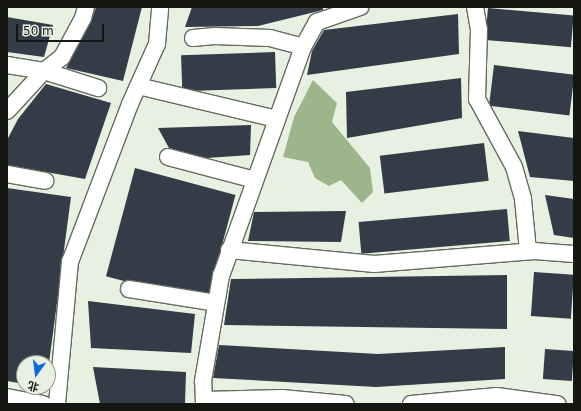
<!DOCTYPE html>
<html>
<head>
<meta charset="utf-8">
<style>
	body { margin:0 }
	#map { position:relative; width:581px; height:411px; overflow:hidden; background:#e8f1e1; font-family:"DejaVu Sans","Noto Sans SC",sans-serif }
	div>[style] { position:absolute }
	.water>* { inset:0; background:#9eb58c }
	.building>* { inset:0; background:#333c47; transform-origin:0 0 }
	.roads { filter:drop-shadow(1px 0 #646c5e) drop-shadow(-1px 0 #646c5e) drop-shadow(0 1px #646c5e) drop-shadow(0 -1px #646c5e) }
	.minor>* { height:16px; margin:-8px; padding:0 8px; transform-origin:8px; border-radius:8px; background:#fff }
	span { translate:-50% -50%; white-space:nowrap; text-align:center; line-height:1.15; -webkit-text-stroke:4px #e8f1e1; paint-order:stroke }
	.frame { position:absolute; inset:0; border:8px solid #131611; pointer-events:none }
	.north { position:absolute; left:16px; top:355px; width:40px; height:40px; box-sizing:border-box; background:#e8f1e1; border:1px solid #93998e; border-radius:50%; rotate:194deg; font-size:11px; font-weight:700; line-height:16px; text-align:center; color:#131611 }
	.north::after { content:''; display:block; margin:auto; width:14px; height:18px; background:#106ad4; clip-path:polygon(50% 0,100% 100%,50% 72%,0 100%) }
	.scale { position:absolute; left:16px; top:24px; width:88px; height:18px; box-sizing:border-box; border:2px solid #131611; border-top:0; padding-left:5px; font-size:12px; line-height:14px; white-space:nowrap; color:#131611; -webkit-text-stroke:3px #e8f1e1; paint-order:stroke }
</style>
</head>
<body>
<div id="map">
	<div class="water">
		<i style="clip-path:polygon(313px 80px,337px 103px,332px 122px,370px 168px,373px 192px,362px 203px,341px 180px,329px 186px,315px 178px,308px 162px,283px 157px,294px 117px)"></i>
	</div>
	<div class="building">
		<i style="clip-path:polygon(96px 7px,142px 7px,123px 81px,66px 68px,91px 22px)"></i>
		<i style="clip-path:polygon(192px 7px,323px 7px,323px 10px,258px 26px,185px 27px)"></i>
		<i style="left:488px;top:8px;width:86px;height:32px;rotate:5deg"></i>
		<i style="clip-path:polygon(458px 14px,459px 54px,307px 75px,312px 51px,324px 30px)"></i>
		<i style="clip-path:polygon(7px 17px,53px 25px,44px 57px,7px 52px)"></i>
		<i style="left:275px;top:52px;width:36px;height:94px;rotate:88deg"></i>
		<i style="left:494px;top:65px;width:81px;height:41px;rotate:7deg"></i>
		<i style="clip-path:polygon(461px 78px,462px 118px,347px 138px,346px 92px)"></i>
		<i style="clip-path:polygon(46px 84px,111px 103px,85px 179px,7px 165px,7px 140px,18px 119px)"></i>
		<i style="clip-path:polygon(251px 125px,250px 155px,207px 158px,169px 148px,158px 128px)"></i>
		<i style="clip-path:polygon(518px 131px,574px 138px,574px 181px,530px 177px)"></i>
		<i style="left:484px;top:143px;width:38px;height:105px;rotate:83deg"></i>
		<i style="left:135px;top:168px;width:104px;height:112px;rotate:15deg"></i>
		<i style="clip-path:polygon(7px 188px,71px 197px,49px 363px,24px 363px,24px 384px,7px 381px)"></i>
		<i style="clip-path:polygon(545px 195px,574px 199px,574px 238px,554px 235px)"></i>
		<i style="left:507px;top:209px;width:32px;height:149px;rotate:85deg"></i>
		<i style="clip-path:polygon(346px 211px,341px 242px,248px 241px,254px 212px)"></i>
		<i style="left:534px;top:272px;width:40px;height:44px;rotate:4deg"></i>
		<i style="clip-path:polygon(507px 275px,507px 329px,224px 325px,231px 279px)"></i>
		<i style="clip-path:polygon(88px 301px,195px 314px,191px 353px,91px 348px)"></i>
		<i style="clip-path:polygon(219px 345px,378px 354px,505px 347px,505px 379px,376px 387px,213px 378px)"></i>
		<i style="left:545px;top:349px;width:29px;height:30px;rotate:4deg"></i>
		<i style="clip-path:polygon(93px 367px,186px 372px,185px 404px,100px 404px)"></i>
	</div>
	<div class="roads">
		<div class="minor">
			<i style="left:475px;top:7px;width:23px;rotate:80deg"></i>
			<i style="left:479px;top:30px;width:69px;rotate:91.7deg"></i>
			<i style="left:477px;top:99px;width:77px;rotate:61.4deg"></i>
			<i style="left:514px;top:167px;width:33px;rotate:74deg"></i>
			<i style="left:523px;top:199px;width:52px;rotate:84.5deg"></i>
			<i style="left:193px;top:38px;width:22px;rotate:-5deg"></i>
			<i style="left:215px;top:36px;width:55px;rotate:2.1deg"></i>
			<i style="left:270px;top:38px;width:34px;rotate:15deg"></i>
			<i style="left:7px;top:65px;width:37px;rotate:9deg"></i>
			<i style="left:44px;top:71px;width:57px;rotate:17.5deg"></i>
			<i style="left:138px;top:86px;width:143px;rotate:13.4deg"></i>
			<i style="left:7px;top:111px;width:54px;rotate:-47.2deg"></i>
			<i style="left:44px;top:71px;width:23px;rotate:-38deg"></i>
			<i style="left:62px;top:57px;width:44px;rotate:-61.7deg"></i>
			<i style="left:83px;top:18px;width:11px;rotate:-75deg"></i>
			<i style="left:168px;top:157px;width:90px;rotate:14.8deg"></i>
			<i style="left:7px;top:174px;width:39px;rotate:10deg"></i>
			<i style="left:229px;top:250px;width:146px;rotate:5.5deg"></i>
			<i style="left:374px;top:264px;width:161px;rotate:-4.6deg"></i>
			<i style="left:534px;top:251px;width:40px;rotate:4.3deg"></i>
			<i style="left:129px;top:289px;width:88px;rotate:9.1deg"></i>
			<i style="left:7px;top:397px;width:37px;rotate:11deg"></i>
			<i style="left:204px;top:400px;width:78px;rotate:-1.5deg"></i>
			<i style="left:282px;top:398px;width:64px;rotate:5.4deg"></i>
			<i style="left:57px;top:404px;width:143px;rotate:-84.8deg"></i>
			<i style="left:70px;top:262px;width:169px;rotate:-69.2deg"></i>
			<i style="left:130px;top:104px;width:66px;rotate:-65.8deg"></i>
			<i style="left:157px;top:44px;width:37px;rotate:-85deg"></i>
			<i style="left:204px;top:404px;width:23px;rotate:-92deg"></i>
			<i style="left:203px;top:381px;width:107px;rotate:-80.3deg"></i>
			<i style="left:221px;top:276px;width:243px;rotate:-70.3deg"></i>
			<i style="left:303px;top:47px;width:29px;rotate:-61deg"></i>
			<i style="left:317px;top:22px;width:46px;rotate:-19.2deg"></i>
			<i style="left:411px;top:404px;width:86px;rotate:-5.3deg"></i>
			<i style="left:497px;top:396px;width:61px;rotate:7.6deg"></i>
		</div>
	</div>
	<div class="frame"></div>
	<div class="north">北</div>
	<div class="scale">50 m</div>
</div>
</body>
</html>
